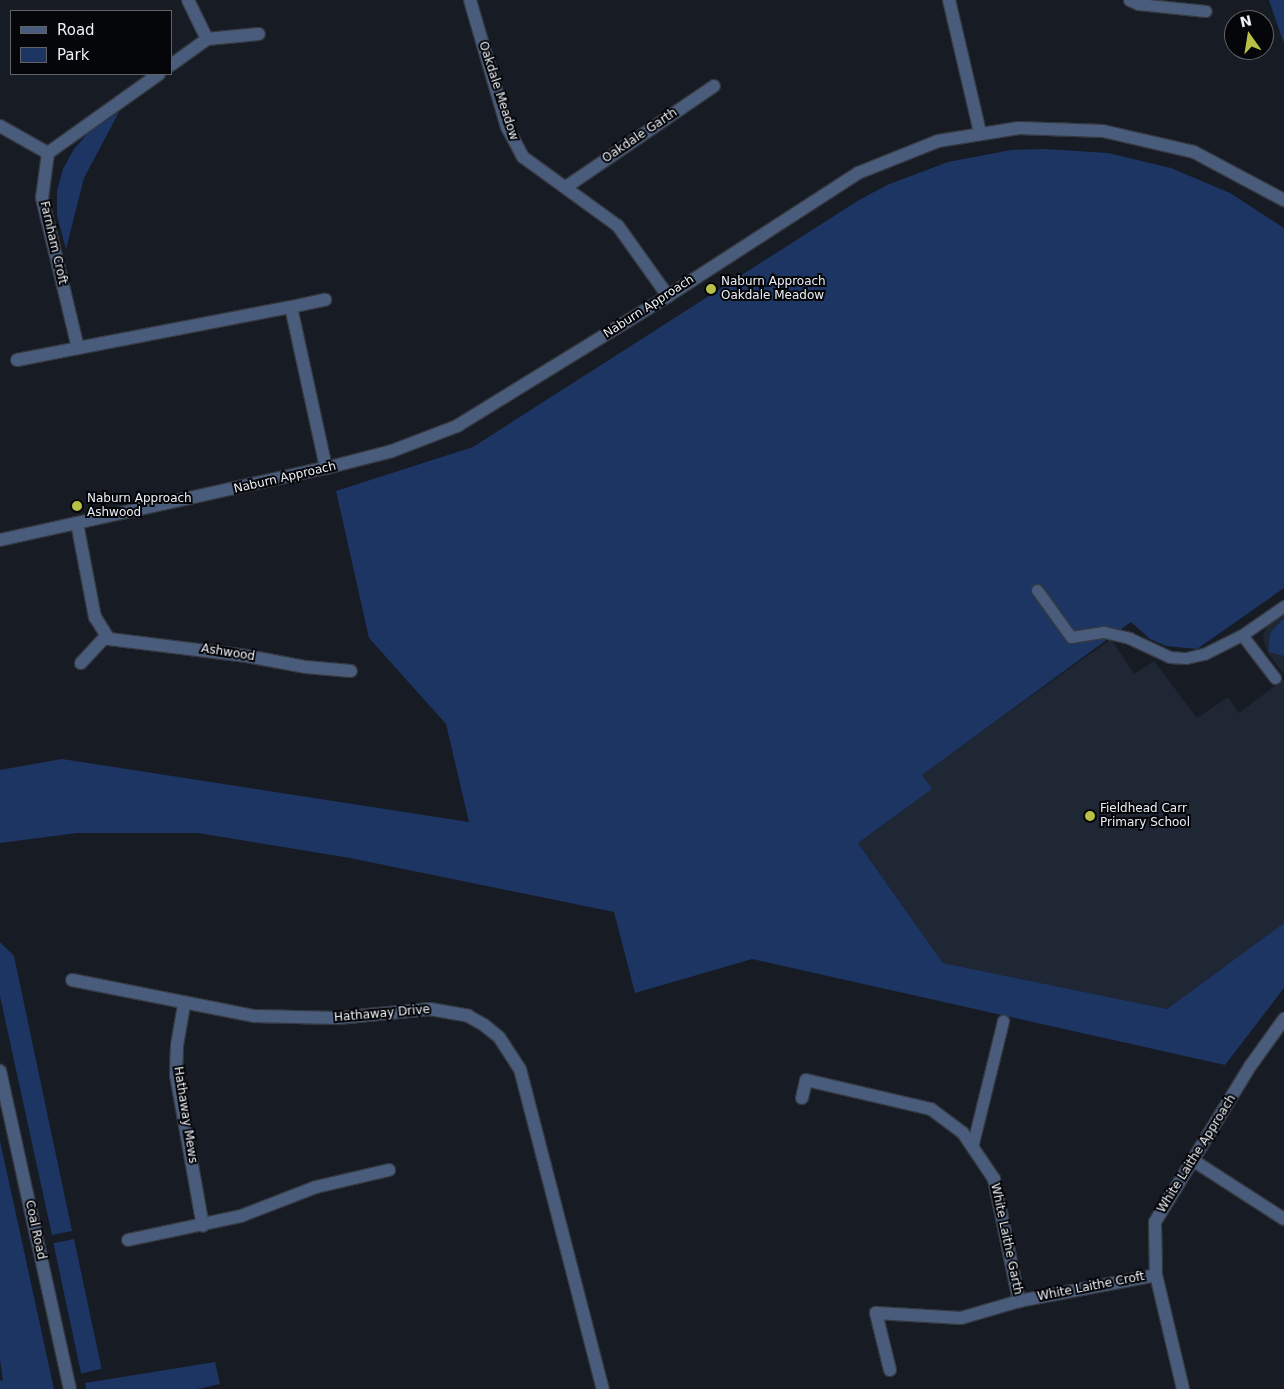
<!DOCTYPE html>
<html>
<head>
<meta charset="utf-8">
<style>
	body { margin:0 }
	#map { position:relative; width:1284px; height:1389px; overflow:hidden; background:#171b24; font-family:"DejaVu Sans",sans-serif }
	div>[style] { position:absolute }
	.built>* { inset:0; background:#1f2634 }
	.green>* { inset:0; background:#1d3563; transform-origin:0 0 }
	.roads { filter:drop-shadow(1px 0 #353941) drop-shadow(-1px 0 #353941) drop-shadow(0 1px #353941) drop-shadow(0 -1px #353941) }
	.service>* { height:11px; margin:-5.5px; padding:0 5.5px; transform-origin:5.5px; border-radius:5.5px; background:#4a5c7c }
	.minor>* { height:12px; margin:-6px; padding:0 6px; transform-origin:6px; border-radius:6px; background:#4a5c7c }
	.dots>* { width:14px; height:14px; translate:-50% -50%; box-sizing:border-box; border:2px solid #050609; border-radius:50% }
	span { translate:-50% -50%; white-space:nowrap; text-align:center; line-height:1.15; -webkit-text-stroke:4px #050609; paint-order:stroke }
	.street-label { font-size:12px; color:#ebeff5 }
	.poi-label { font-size:12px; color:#ebeff5 }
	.left { translate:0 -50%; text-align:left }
	.legend { position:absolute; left:10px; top:10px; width:162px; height:65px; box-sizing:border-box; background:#050609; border:1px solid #616367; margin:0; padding:6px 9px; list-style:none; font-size:15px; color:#ebeff5 }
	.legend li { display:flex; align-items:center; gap:10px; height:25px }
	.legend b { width:25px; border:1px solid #616367 }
	.north { position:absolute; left:1224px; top:10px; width:50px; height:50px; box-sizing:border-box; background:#050609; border:1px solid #616367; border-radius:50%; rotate:347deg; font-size:14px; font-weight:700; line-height:20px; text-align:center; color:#ebeff5 }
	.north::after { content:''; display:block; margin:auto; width:18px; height:22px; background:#b9c046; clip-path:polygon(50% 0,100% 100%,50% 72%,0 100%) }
</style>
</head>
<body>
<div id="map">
	<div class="built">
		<i style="clip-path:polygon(1284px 612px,1284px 674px,1267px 652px,1263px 636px,1270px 620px)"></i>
		<i style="clip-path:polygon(1111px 639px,1134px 674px,1154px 661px,1197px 718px,1228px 697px,1239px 713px,1284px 679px,1284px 923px,1167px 1009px,943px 963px,858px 843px,932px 789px,921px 775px)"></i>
	</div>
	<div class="green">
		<i style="clip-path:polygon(1269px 0,1284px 0,1284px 44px,1272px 9px)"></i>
		<i style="clip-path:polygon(119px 112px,84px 178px,66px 249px,57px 215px,57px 191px,63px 169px,74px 149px,89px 132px)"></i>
		<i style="clip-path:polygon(1044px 149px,1108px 153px,1171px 168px,1230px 193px,1284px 228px,1284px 588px,1197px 649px,1166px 646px,1150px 639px,1131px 622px,922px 775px,932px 789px,858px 843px,943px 963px,1167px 1009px,1284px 923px,1284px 988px,1225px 1065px,752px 959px,635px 993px,614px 912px,350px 858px,198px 833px,77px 833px,0 843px,0 770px,62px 759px,469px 822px,446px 724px,369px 638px,336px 491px,473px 447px,859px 200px,887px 185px,948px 162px,1011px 150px)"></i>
		<i style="clip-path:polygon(1284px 618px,1284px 656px,1269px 652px,1269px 642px,1271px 632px)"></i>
		<i style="clip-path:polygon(0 942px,14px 956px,72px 1231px,52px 1235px,0 996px)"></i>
		<i style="clip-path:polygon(0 1141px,54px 1389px,0 1389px,0 1381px,3px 1380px,0 1360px)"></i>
		<i style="left:74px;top:1239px;width:133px;height:21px;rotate:78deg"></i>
		<i style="clip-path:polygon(215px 1362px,220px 1384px,197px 1389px,86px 1389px,85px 1383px)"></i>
	</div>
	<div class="roads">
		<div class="service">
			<i style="left:1129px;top:0;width:10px;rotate:24deg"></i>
			<i style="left:1138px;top:4px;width:68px;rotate:5.9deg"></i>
			<i style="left:1037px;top:590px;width:58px;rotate:54.1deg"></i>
			<i style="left:1071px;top:637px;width:33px;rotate:-9deg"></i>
			<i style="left:1104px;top:632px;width:26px;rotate:13deg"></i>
			<i style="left:1129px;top:638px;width:45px;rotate:24.9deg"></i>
			<i style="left:1170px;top:657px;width:16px;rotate:4deg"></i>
			<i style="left:1186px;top:658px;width:18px;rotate:-13deg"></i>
			<i style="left:1204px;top:654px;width:42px;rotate:-26.6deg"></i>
			<i style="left:1275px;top:678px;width:54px;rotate:-127.5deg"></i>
			<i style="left:1242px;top:635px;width:51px;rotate:-34.6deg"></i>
			<i style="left:972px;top:1147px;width:130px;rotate:-76.2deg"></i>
		</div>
		<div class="minor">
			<i style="left:470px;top:0;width:132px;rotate:73.8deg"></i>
			<i style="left:507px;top:127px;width:34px;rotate:62deg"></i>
			<i style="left:523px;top:157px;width:117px;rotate:36deg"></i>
			<i style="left:618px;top:226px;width:86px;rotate:54.5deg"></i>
			<i style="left:949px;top:0;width:136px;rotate:76.8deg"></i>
			<i style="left:207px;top:39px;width:52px;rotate:-5.5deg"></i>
			<i style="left:171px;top:65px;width:44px;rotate:-35.8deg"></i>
			<i style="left:207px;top:39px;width:43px;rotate:-116deg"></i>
			<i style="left:159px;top:74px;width:136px;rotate:144.6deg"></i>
			<i style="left:48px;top:153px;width:45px;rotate:97.6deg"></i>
			<i style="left:42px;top:198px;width:154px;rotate:76.5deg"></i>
			<i style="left:78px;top:348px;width:217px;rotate:-10.9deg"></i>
			<i style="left:291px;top:307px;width:165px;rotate:77.7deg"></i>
			<i style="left:0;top:126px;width:55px;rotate:29.4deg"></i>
			<i style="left:566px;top:187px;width:179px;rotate:-34.3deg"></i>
			<i style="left:291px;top:307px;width:35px;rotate:-12deg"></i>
			<i style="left:17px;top:360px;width:62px;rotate:-11.1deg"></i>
			<i style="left:77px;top:523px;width:96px;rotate:79.2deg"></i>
			<i style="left:95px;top:617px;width:26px;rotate:58deg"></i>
			<i style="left:109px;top:639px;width:139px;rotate:7deg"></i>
			<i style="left:247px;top:656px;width:60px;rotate:10.6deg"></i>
			<i style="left:306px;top:667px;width:45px;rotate:5.1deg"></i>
			<i style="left:0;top:540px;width:334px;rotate:-12.5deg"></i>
			<i style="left:326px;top:468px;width:68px;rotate:-14.4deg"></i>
			<i style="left:392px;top:451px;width:70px;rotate:-21deg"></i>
			<i style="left:457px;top:426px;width:248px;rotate:-31.6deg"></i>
			<i style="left:668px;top:296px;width:226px;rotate:-32.9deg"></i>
			<i style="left:858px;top:173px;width:86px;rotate:-21.8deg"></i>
			<i style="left:938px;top:141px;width:82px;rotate:-9.1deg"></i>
			<i style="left:1019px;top:128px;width:84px;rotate:2deg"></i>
			<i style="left:1103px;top:131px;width:93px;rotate:13deg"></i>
			<i style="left:1194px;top:152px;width:102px;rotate:28.1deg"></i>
			<i style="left:81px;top:663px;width:37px;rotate:-47deg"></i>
			<i style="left:72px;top:980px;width:186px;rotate:11.2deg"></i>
			<i style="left:254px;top:1016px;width:84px;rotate:1.4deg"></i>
			<i style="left:338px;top:1018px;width:92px;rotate:-5.6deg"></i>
			<i style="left:430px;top:1009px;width:39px;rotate:10deg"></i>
			<i style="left:468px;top:1016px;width:18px;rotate:29deg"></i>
			<i style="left:484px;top:1025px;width:19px;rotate:39deg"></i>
			<i style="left:499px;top:1037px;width:38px;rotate:57deg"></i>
			<i style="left:520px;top:1069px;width:331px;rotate:75.5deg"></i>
			<i style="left:184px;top:1005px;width:41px;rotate:99.9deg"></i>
			<i style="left:177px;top:1045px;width:30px;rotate:92deg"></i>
			<i style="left:176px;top:1075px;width:153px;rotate:79.9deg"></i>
			<i style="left:0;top:1071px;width:326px;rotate:77.6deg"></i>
			<i style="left:802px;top:1098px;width:18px;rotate:-77deg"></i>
			<i style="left:806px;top:1080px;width:128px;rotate:13.1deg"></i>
			<i style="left:931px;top:1109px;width:40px;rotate:37deg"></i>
			<i style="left:963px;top:1133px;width:55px;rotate:56deg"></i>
			<i style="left:994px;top:1179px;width:125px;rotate:78.4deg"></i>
			<i style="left:1194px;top:1161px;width:107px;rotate:32.8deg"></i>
			<i style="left:128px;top:1240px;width:116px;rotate:-12deg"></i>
			<i style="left:241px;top:1216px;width:80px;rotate:-21.1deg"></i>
			<i style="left:316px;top:1187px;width:75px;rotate:-13.1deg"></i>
			<i style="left:890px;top:1370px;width:59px;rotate:-103.8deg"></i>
			<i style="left:876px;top:1313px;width:85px;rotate:3.4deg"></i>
			<i style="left:961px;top:1318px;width:60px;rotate:-16.3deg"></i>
			<i style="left:1019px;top:1301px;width:139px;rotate:-10.7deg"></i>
			<i style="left:1183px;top:1389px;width:117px;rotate:-103.3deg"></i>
			<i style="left:1156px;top:1275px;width:53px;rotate:-91.1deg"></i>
			<i style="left:1155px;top:1222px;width:184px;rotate:-58.6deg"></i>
			<i style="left:1251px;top:1065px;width:57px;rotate:-54.3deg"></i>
		</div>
	</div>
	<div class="dots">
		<i style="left:711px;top:289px;background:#b9c046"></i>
		<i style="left:77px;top:506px;background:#b9c046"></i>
		<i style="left:1090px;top:816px;background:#b9c046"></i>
	</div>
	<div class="street-label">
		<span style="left:498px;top:91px;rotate:72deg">Oakdale Meadow</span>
		<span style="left:640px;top:136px;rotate:-34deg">Oakdale Garth</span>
		<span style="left:53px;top:243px;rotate:77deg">Farnham Croft</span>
		<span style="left:649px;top:307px;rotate:-33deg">Naburn Approach</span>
		<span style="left:285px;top:478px;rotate:-13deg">Naburn Approach</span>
		<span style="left:228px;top:653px;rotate:9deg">Ashwood</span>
		<span style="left:382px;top:1014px;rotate:-5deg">Hathaway Drive</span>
		<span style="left:185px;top:1115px;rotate:81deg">Hathaway Mews</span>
		<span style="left:1197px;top:1154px;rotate:-58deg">White Laithe Approach</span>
		<span style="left:35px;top:1230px;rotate:78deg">Coal Road</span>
		<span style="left:1006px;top:1239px;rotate:78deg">White Laithe Garth</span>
		<span style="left:1091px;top:1287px;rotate:-11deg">White Laithe Croft</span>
	</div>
	<div class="poi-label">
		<span class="left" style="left:721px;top:289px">Naburn Approach<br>Oakdale Meadow</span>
		<span class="left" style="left:87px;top:506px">Naburn Approach<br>Ashwood</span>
		<span class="left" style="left:1100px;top:816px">Fieldhead Carr<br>Primary School</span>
	</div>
	<ul class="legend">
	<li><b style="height:6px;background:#4a5c7c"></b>Road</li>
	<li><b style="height:14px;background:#1d3563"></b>Park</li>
	</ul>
	<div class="north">N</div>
</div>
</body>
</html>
